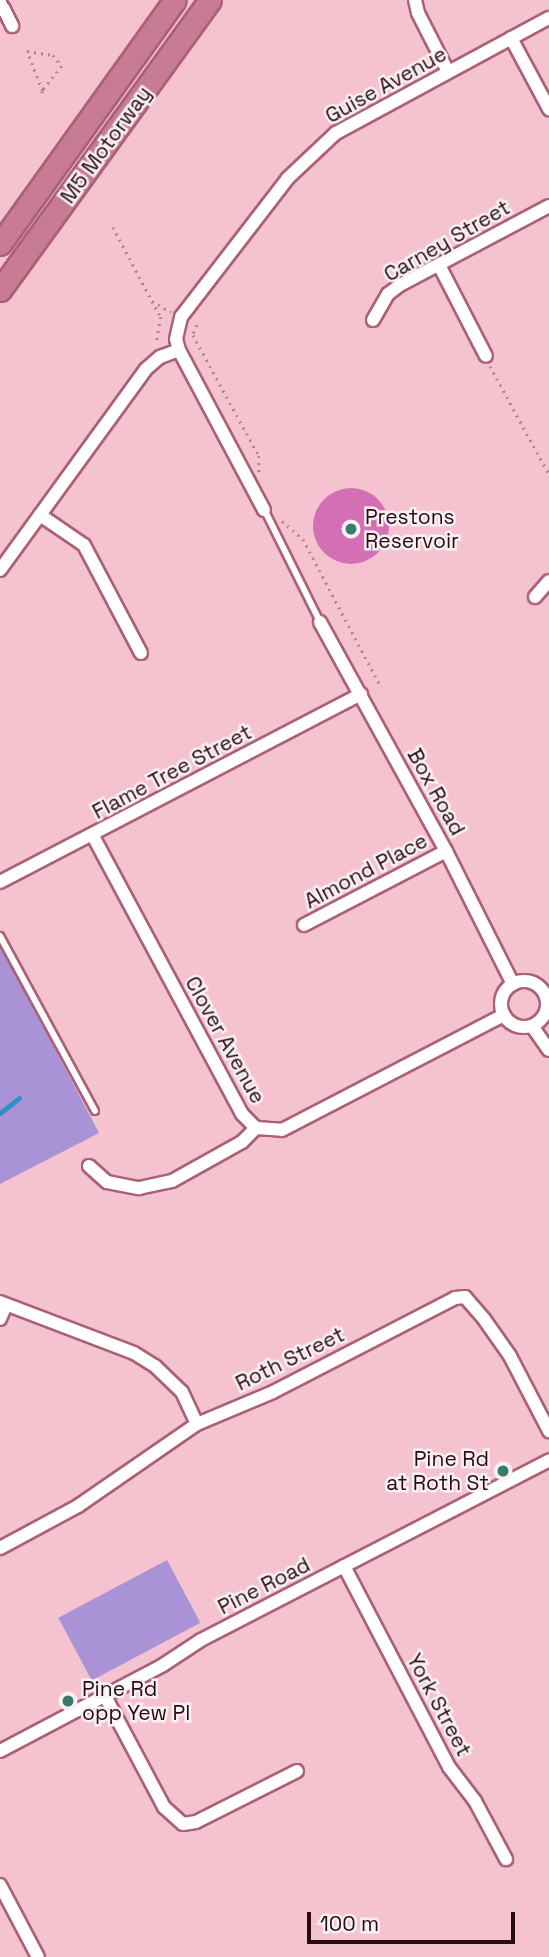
<!DOCTYPE html>
<html>
<head>
<meta charset="utf-8">
<style>
	body { margin:0 }
	#map { position:relative; width:549px; height:1957px; overflow:hidden; background:#f5c2d0; font-family:"Space Grotesk",sans-serif }
	div>[style] { position:absolute }
	.green>* { inset:0; background:#aa92d6; transform-origin:0 0 }
	.stream>* { height:4.5px; margin:-2.25px; padding:0 2.25px; transform-origin:2.25px; border-radius:2.25px; background:#318ec7 }
	.building>* { inset:0; background:#d56fb5 }
	.round { border-radius:50% }
	.path>* { height:2.5px; margin-top:-1.25px; transform-origin:0; background:repeating-linear-gradient(90deg,#af8490 0 2px,transparent 0 7px) }
	.roads { filter:drop-shadow(2px 0 #ab6078) drop-shadow(-2px 0 #ab6078) drop-shadow(0 2px #ab6078) drop-shadow(0 -2px #ab6078) }
	.service>* { height:6px; margin:-3px; padding:0 3px; transform-origin:3px; border-radius:3px; background:#fff }
	.minor>* { height:12px; margin:-6px; padding:0 6px; transform-origin:6px; border-radius:6px; background:#fff }
	.minor>.ring { margin:-6px; padding:0; box-sizing:content-box; background:none; border:12px solid #fff; border-radius:50% }
	.motorway>* { height:21px; margin:-10.5px; padding:0 10.5px; transform-origin:10.5px; border-radius:10.5px; background:#c87c93 }
	.dots>* { width:19px; height:19px; translate:-50% -50%; box-sizing:border-box; border:4px solid #f9f0f3; border-radius:50% }
	span { translate:-50% -50%; white-space:nowrap; text-align:center; line-height:1.15; -webkit-text-stroke:5px #f9f0f3; paint-order:stroke }
	.street-label { font-size:21px; color:#270a14 }
	.poi-label { font-size:21px; color:#270a14 }
	.left { translate:0 -50%; text-align:left }
	.right { translate:-100% -50%; text-align:right }
	.scale { position:absolute; left:307px; top:1912px; width:208px; height:32px; box-sizing:border-box; border:4px solid #270a14; border-top:0; padding-left:9px; font-size:21px; line-height:24px; white-space:nowrap; color:#270a14; -webkit-text-stroke:5px #f9f0f3; paint-order:stroke }
</style>
</head>
<body>
<div id="map">
	<div class="green">
		<i style="clip-path:polygon(0 944px,99px 1133px,0 1184px)"></i>
		<i style="left:167px;top:1560px;width:71px;height:123px;rotate:62deg"></i>
	</div>
	<div class="stream">
		<i style="left:0;top:1113px;width:24px;rotate:-38deg"></i>
	</div>
	<div class="building">
		<i class="round" style="left:313px;top:488px;width:76px;height:76px"></i>
	</div>
	<div class="path">
		<i style="left:42px;top:91px;width:43px;rotate:-110.6deg"></i>
		<i style="left:27px;top:51px;width:26px;rotate:9deg"></i>
		<i style="left:53px;top:55px;width:14px;rotate:51deg"></i>
		<i style="left:62px;top:66px;width:32px;rotate:129deg"></i>
		<i style="left:42px;top:91px;width:4px;rotate:63deg"></i>
		<i style="left:113px;top:227px;width:84px;rotate:62.2deg"></i>
		<i style="left:152px;top:301px;width:22px;rotate:30deg"></i>
		<i style="left:152px;top:301px;width:18px;rotate:61deg"></i>
		<i style="left:161px;top:317px;width:27px;rotate:100deg"></i>
		<i style="left:197px;top:325px;width:11px;rotate:112deg"></i>
		<i style="left:193px;top:335px;width:138px;rotate:61.4deg"></i>
		<i style="left:259px;top:456px;width:16px;rotate:90deg"></i>
		<i style="left:490px;top:366px;width:123px;rotate:61.4deg"></i>
		<i style="left:282px;top:521px;width:28px;rotate:41deg"></i>
		<i style="left:303px;top:539px;width:163px;rotate:62.2deg"></i>
	</div>
	<div class="roads">
		<div class="service">
			<i style="left:265px;top:511px;width:124px;rotate:63.6deg"></i>
			<i style="left:0;top:936px;width:199px;rotate:61.5deg"></i>
		</div>
		<div class="minor">
			<i style="left:415px;top:0;width:13px;rotate:77deg"></i>
			<i style="left:418px;top:13px;width:66px;rotate:63deg"></i>
			<i style="left:0;top:2px;width:27px;rotate:63deg"></i>
			<i style="left:511px;top:38px;width:81px;rotate:61.8deg"></i>
			<i style="left:439px;top:265px;width:102px;rotate:62.7deg"></i>
			<i style="left:373px;top:320px;width:30px;rotate:-60deg"></i>
			<i style="left:388px;top:294px;width:15px;rotate:-37deg"></i>
			<i style="left:400px;top:285px;width:169px;rotate:-27.9deg"></i>
			<i style="left:264px;top:510px;width:181px;rotate:-118deg"></i>
			<i style="left:179px;top:350px;width:11px;rotate:-105deg"></i>
			<i style="left:176px;top:339px;width:23px;rotate:-77deg"></i>
			<i style="left:181px;top:317px;width:175px;rotate:-52.4deg"></i>
			<i style="left:288px;top:178px;width:66px;rotate:-43.2deg"></i>
			<i style="left:336px;top:133px;width:242px;rotate:-28.4deg"></i>
			<i style="left:40px;top:515px;width:53px;rotate:34.3deg"></i>
			<i style="left:84px;top:545px;width:122px;rotate:62.2deg"></i>
			<i style="left:0;top:570px;width:248px;rotate:-54deg"></i>
			<i style="left:146px;top:369px;width:18px;rotate:-41deg"></i>
			<i style="left:160px;top:357px;width:20px;rotate:-20deg"></i>
			<i style="left:535px;top:597px;width:21px;rotate:-49deg"></i>
			<i style="left:320px;top:622px;width:261px;rotate:61.2deg"></i>
			<i style="left:446px;top:851px;width:149px;rotate:63.3deg"></i>
			<i style="left:93px;top:836px;width:315px;rotate:61.8deg"></i>
			<i style="left:242px;top:1114px;width:20px;rotate:45deg"></i>
			<i style="left:256px;top:1128px;width:26px;rotate:4deg"></i>
			<i style="left:282px;top:1130px;width:250px;rotate:-27.4deg"></i>
			<i style="left:0;top:882px;width:407px;rotate:-27.5deg"></i>
			<i style="left:304px;top:925px;width:160px;rotate:-27.5deg"></i>
			<i class="ring" style="left:501px;top:981px;width:34px;height:34px"></i>
			<i style="left:532px;top:1026px;width:29px;rotate:55deg"></i>
			<i style="left:89px;top:1166px;width:24px;rotate:42deg"></i>
			<i style="left:107px;top:1182px;width:33px;rotate:11deg"></i>
			<i style="left:139px;top:1188px;width:34px;rotate:-12deg"></i>
			<i style="left:172px;top:1181px;width:80px;rotate:-29.1deg"></i>
			<i style="left:242px;top:1142px;width:20px;rotate:-45deg"></i>
			<i style="left:0;top:1302px;width:143px;rotate:20.8deg"></i>
			<i style="left:134px;top:1353px;width:25px;rotate:32deg"></i>
			<i style="left:155px;top:1366px;width:37px;rotate:44deg"></i>
			<i style="left:182px;top:1392px;width:35px;rotate:65deg"></i>
			<i style="left:0;top:1319px;width:15px;rotate:-67deg"></i>
			<i style="left:0;top:1548px;width:89px;rotate:-28.3deg"></i>
			<i style="left:78px;top:1506px;width:145px;rotate:-34.6deg"></i>
			<i style="left:197px;top:1424px;width:82px;rotate:-22.8deg"></i>
			<i style="left:273px;top:1392px;width:205px;rotate:-27.3deg"></i>
			<i style="left:455px;top:1298px;width:10px;rotate:-6deg"></i>
			<i style="left:465px;top:1297px;width:29px;rotate:49deg"></i>
			<i style="left:484px;top:1319px;width:45px;rotate:54.9deg"></i>
			<i style="left:510px;top:1356px;width:85px;rotate:62.5deg"></i>
			<i style="left:344px;top:1566px;width:227px;rotate:62.4deg"></i>
			<i style="left:449px;top:1767px;width:43px;rotate:52.6deg"></i>
			<i style="left:475px;top:1801px;width:66px;rotate:61.9deg"></i>
			<i style="left:105px;top:1696px;width:126px;rotate:62deg"></i>
			<i style="left:164px;top:1807px;width:25px;rotate:42deg"></i>
			<i style="left:183px;top:1824px;width:13px;rotate:-9deg"></i>
			<i style="left:196px;top:1822px;width:113px;rotate:-26.8deg"></i>
			<i style="left:0;top:1751px;width:184px;rotate:-27.8deg"></i>
			<i style="left:163px;top:1665px;width:45px;rotate:-33.3deg"></i>
			<i style="left:201px;top:1640px;width:392px;rotate:-27.3deg"></i>
			<i style="left:0;top:1885px;width:81px;rotate:62.2deg"></i>
		</div>
		<div class="motorway">
			<i style="left:0;top:244px;width:300px;rotate:-54.4deg"></i>
			<i style="left:0;top:290px;width:358px;rotate:-54.1deg"></i>
		</div>
	</div>
	<div class="dots">
		<i style="left:351px;top:529px;background:#377b6f"></i>
		<i style="left:503px;top:1471px;background:#377b6f"></i>
		<i style="left:68px;top:1701px;background:#377b6f"></i>
	</div>
	<div class="street-label">
		<span style="left:386px;top:85px;rotate:-29deg">Guise Avenue</span>
		<span style="left:106px;top:145px;rotate:-54deg">M5 Motorway</span>
		<span style="left:447px;top:241px;rotate:-30deg">Carney Street</span>
		<span style="left:172px;top:772px;rotate:-28deg">Flame Tree Street</span>
		<span style="left:436px;top:792px;rotate:61deg">Box Road</span>
		<span style="left:366px;top:871px;rotate:-28deg">Almond Place</span>
		<span style="left:225px;top:1040px;rotate:61deg">Clover Avenue</span>
		<span style="left:290px;top:1359px;rotate:-26deg">Roth Street</span>
		<span style="left:264px;top:1586px;rotate:-27deg">Pine Road</span>
		<span style="left:439px;top:1705px;rotate:62deg">York Street</span>
	</div>
	<div class="poi-label">
		<span class="left" style="left:365px;top:529px">Prestons<br>Reservoir</span>
		<span class="right" style="left:489px;top:1471px">Pine Rd<br>at Roth St</span>
		<span class="left" style="left:82px;top:1701px">Pine Rd<br>opp Yew Pl</span>
	</div>
	<div class="scale">100 m</div>
</div>
</body>
</html>
